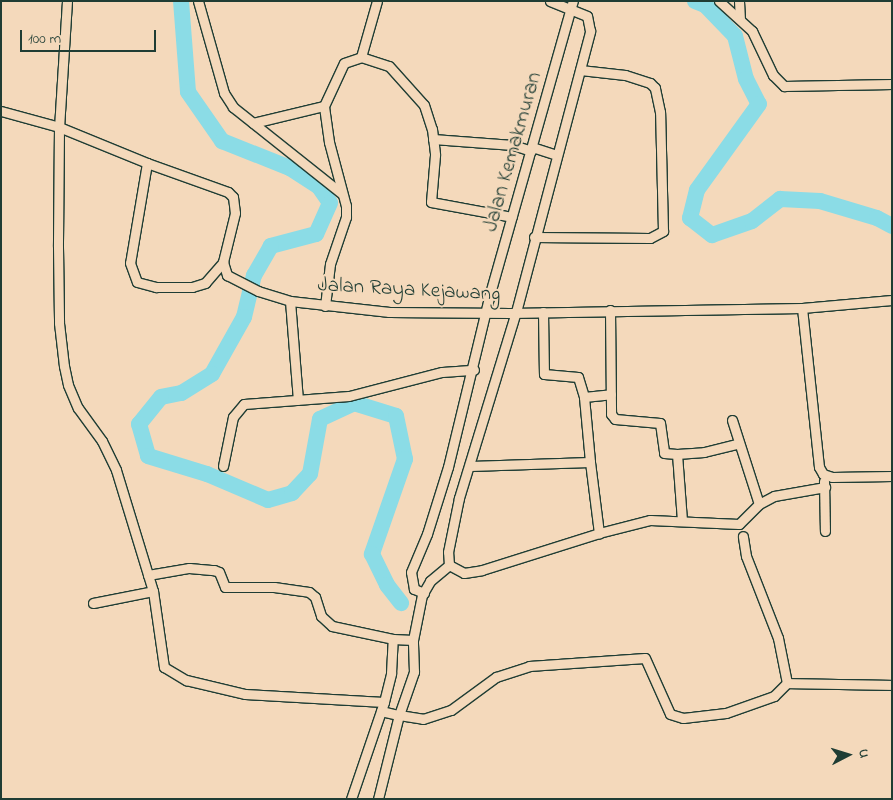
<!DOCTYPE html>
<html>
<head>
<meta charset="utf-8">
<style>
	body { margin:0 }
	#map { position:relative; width:893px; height:800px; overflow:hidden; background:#f4d9bb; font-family:"Indie Flower",sans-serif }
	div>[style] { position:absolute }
	.river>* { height:16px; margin:-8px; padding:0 8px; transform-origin:8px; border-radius:8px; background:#8bdce6 }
	.roads { filter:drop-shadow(1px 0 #1f3d34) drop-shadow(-1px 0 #1f3d34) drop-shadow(0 1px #1f3d34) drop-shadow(0 -1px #1f3d34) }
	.minor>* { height:9px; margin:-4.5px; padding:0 4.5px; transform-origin:4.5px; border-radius:4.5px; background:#f4d9bb }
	span { translate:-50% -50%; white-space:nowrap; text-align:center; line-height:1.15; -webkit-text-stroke:4px #f4d9bb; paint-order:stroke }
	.street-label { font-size:21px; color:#1f3d34 }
	.frame { position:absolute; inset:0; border:2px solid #1f3d34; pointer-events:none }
	.north { position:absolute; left:823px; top:730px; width:50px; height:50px; -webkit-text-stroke:4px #f4d9bb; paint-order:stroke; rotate:85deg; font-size:14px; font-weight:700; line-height:20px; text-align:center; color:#1f3d34 }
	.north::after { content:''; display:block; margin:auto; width:18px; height:22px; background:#1f3d34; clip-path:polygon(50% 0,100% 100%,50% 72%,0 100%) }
	.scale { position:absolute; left:20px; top:30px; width:136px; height:22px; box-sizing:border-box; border:2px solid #1f3d34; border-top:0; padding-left:6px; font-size:15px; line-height:18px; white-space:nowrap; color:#1f3d34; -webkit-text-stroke:4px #f4d9bb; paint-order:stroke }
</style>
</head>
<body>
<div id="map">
	<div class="river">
		<i style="left:181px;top:1px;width:91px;rotate:85.6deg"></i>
		<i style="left:188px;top:92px;width:60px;rotate:55.2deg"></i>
		<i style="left:222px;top:141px;width:73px;rotate:21.7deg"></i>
		<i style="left:290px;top:168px;width:35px;rotate:33deg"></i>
		<i style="left:319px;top:187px;width:19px;rotate:55deg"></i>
		<i style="left:330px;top:203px;width:34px;rotate:114deg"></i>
		<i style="left:316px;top:234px;width:47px;rotate:165.1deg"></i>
		<i style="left:271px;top:246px;width:34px;rotate:120deg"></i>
		<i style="left:254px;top:275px;width:43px;rotate:103.4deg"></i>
		<i style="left:244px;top:317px;width:65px;rotate:119.3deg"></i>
		<i style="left:212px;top:374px;width:36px;rotate:148deg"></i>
		<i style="left:181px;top:393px;width:20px;rotate:169deg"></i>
		<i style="left:161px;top:397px;width:35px;rotate:129deg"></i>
		<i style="left:139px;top:424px;width:33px;rotate:74deg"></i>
		<i style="left:148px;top:456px;width:62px;rotate:17deg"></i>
		<i style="left:207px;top:474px;width:66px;rotate:23.1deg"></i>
		<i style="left:268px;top:500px;width:25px;rotate:-16deg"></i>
		<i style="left:292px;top:493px;width:26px;rotate:-47deg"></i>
		<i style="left:310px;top:474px;width:56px;rotate:-79.7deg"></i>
		<i style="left:320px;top:419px;width:38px;rotate:-25deg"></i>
		<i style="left:354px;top:403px;width:44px;rotate:17.2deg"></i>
		<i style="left:396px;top:416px;width:44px;rotate:78.2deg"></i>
		<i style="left:405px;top:459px;width:101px;rotate:109.2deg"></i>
		<i style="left:372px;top:554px;width:34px;rotate:64deg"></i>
		<i style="left:387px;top:585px;width:23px;rotate:52deg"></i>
		<i style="left:695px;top:1px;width:11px;rotate:22deg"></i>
		<i style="left:705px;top:5px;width:43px;rotate:45.9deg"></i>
		<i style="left:735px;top:36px;width:44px;rotate:75.7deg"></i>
		<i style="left:746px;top:79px;width:28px;rotate:63deg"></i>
		<i style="left:759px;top:104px;width:106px;rotate:125.8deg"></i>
		<i style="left:697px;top:190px;width:29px;rotate:104deg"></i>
		<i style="left:690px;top:218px;width:28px;rotate:38deg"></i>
		<i style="left:712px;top:235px;width:42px;rotate:-19.3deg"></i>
		<i style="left:752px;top:221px;width:36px;rotate:-38deg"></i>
		<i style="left:780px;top:199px;width:40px;rotate:2.9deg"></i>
		<i style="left:820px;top:201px;width:59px;rotate:16.6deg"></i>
		<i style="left:877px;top:218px;width:17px;rotate:28deg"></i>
	</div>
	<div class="roads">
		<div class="minor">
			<i style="left:67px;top:1px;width:126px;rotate:93.6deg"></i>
			<i style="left:59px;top:127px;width:120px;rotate:90.5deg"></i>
			<i style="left:58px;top:247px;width:76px;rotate:89.2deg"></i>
			<i style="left:59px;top:323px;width:43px;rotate:83.4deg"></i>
			<i style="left:64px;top:366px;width:19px;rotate:78deg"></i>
			<i style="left:68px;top:385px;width:25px;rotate:67deg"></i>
			<i style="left:78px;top:408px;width:41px;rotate:54deg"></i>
			<i style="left:102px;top:441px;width:32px;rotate:64deg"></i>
			<i style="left:116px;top:470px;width:127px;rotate:73deg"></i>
			<i style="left:153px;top:591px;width:77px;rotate:81.8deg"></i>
			<i style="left:164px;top:667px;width:26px;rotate:31deg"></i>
			<i style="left:186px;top:680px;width:61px;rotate:13.3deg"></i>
			<i style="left:245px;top:694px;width:139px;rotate:3.3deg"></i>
			<i style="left:198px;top:1px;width:96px;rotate:74.2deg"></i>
			<i style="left:224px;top:93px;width:17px;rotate:57deg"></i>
			<i style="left:233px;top:107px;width:138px;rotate:38.5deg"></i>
			<i style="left:719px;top:1px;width:45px;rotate:42.3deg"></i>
			<i style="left:752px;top:31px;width:49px;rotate:64.5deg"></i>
			<i style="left:773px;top:75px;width:16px;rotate:45deg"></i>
			<i style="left:784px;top:86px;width:108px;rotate:-1.1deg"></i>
			<i style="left:739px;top:1px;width:18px;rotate:87deg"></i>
			<i style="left:361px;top:57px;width:29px;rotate:18deg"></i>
			<i style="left:389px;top:66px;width:52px;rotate:48.1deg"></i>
			<i style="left:424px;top:105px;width:25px;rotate:72deg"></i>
			<i style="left:432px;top:129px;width:26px;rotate:83deg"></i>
			<i style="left:435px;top:155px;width:47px;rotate:94.9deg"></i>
			<i style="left:431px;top:202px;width:82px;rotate:10.5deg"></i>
			<i style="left:1px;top:111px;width:60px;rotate:15.4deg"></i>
			<i style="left:59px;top:127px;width:95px;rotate:22.2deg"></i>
			<i style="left:147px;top:163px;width:86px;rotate:19.7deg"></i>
			<i style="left:228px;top:192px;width:7px;rotate:45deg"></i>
			<i style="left:233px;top:197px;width:16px;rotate:83deg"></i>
			<i style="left:235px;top:213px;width:50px;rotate:103.8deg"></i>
			<i style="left:223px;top:262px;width:14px;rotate:73deg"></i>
			<i style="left:227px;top:275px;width:35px;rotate:27deg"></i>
			<i style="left:258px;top:291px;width:34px;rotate:17deg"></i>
			<i style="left:290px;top:301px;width:100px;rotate:6.3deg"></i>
			<i style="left:389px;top:312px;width:121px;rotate:0.5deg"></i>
			<i style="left:510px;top:313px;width:292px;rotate:-1deg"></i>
			<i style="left:802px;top:308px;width:90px;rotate:-5.1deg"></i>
			<i style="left:253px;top:123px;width:73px;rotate:-13.5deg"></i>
			<i style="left:433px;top:139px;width:80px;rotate:4.3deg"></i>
			<i style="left:513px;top:145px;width:19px;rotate:18deg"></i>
			<i style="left:532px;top:147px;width:26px;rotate:18deg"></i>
			<i style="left:147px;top:163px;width:101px;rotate:99.6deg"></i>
			<i style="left:130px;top:263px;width:20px;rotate:70deg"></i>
			<i style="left:137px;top:282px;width:20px;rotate:15deg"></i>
			<i style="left:156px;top:287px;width:36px"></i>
			<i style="left:192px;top:287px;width:14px;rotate:-17deg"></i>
			<i style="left:205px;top:283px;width:28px;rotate:-49deg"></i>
			<i style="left:534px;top:237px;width:116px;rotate:0.5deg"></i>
			<i style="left:650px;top:238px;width:15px;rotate:-28deg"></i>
			<i style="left:663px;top:231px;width:119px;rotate:-91.4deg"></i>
			<i style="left:660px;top:112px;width:25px;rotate:-102deg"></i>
			<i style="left:655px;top:88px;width:7px;rotate:-135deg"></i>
			<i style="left:650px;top:83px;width:26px;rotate:-162deg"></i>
			<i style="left:625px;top:75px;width:45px;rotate:-173.7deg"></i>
			<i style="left:290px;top:301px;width:99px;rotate:85.4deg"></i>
			<i style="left:325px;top:306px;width:42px;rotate:-83.2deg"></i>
			<i style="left:330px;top:264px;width:50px;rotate:-71.2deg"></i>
			<i style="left:346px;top:217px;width:11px;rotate:-90deg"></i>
			<i style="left:346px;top:206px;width:66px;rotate:-104.9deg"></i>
			<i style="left:329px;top:142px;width:36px;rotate:-98deg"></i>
			<i style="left:324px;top:106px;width:47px;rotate:-65.1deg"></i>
			<i style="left:344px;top:63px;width:18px;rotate:-19deg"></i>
			<i style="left:361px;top:57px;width:58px;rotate:-74.1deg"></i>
			<i style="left:802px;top:308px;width:160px;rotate:83.9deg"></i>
			<i style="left:819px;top:467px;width:8px;rotate:60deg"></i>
			<i style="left:823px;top:474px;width:9px;rotate:18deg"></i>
			<i style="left:832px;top:477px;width:60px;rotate:-1deg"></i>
			<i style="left:610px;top:310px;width:104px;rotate:89.4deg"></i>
			<i style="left:611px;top:414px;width:6px;rotate:51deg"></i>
			<i style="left:615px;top:419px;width:45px;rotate:5.1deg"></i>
			<i style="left:660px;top:423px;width:30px;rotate:82deg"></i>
			<i style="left:664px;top:453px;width:13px;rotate:4deg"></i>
			<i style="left:677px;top:454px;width:67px;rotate:85.7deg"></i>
			<i style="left:543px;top:312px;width:62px;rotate:89.1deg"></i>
			<i style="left:544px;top:374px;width:34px;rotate:5deg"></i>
			<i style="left:578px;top:377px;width:21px;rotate:73deg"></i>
			<i style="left:584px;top:397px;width:27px;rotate:-6deg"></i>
			<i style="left:584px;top:397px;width:65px;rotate:84.7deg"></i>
			<i style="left:732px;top:420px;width:88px;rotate:72.2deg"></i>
			<i style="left:677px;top:454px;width:27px;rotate:-4deg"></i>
			<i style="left:704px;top:452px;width:36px;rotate:-14deg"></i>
			<i style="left:223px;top:466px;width:50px;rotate:-78.5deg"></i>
			<i style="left:233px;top:417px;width:17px;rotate:-50deg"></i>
			<i style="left:244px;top:404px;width:105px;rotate:-4.4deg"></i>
			<i style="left:349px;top:396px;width:96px;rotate:-14.5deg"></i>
			<i style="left:442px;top:372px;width:32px;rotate:-4deg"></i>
			<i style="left:470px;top:466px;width:120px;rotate:-1.9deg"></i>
			<i style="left:590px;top:462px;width:72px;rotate:82.8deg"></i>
			<i style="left:824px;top:481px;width:50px;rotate:88.9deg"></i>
			<i style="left:449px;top:565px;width:17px;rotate:28deg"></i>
			<i style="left:464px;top:573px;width:18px;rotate:-9deg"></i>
			<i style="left:482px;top:570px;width:123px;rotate:-17.5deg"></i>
			<i style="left:599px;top:533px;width:53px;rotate:-14.3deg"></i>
			<i style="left:650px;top:520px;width:89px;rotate:2.6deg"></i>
			<i style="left:739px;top:524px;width:28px;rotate:-45deg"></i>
			<i style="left:759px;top:504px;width:17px;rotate:-28deg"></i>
			<i style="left:774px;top:496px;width:52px;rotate:-10deg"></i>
			<i style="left:148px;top:575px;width:42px;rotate:-9.7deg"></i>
			<i style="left:189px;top:568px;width:25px;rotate:5deg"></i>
			<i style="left:214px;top:570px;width:5px;rotate:22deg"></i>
			<i style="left:219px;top:572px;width:16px;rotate:68deg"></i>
			<i style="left:225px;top:587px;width:49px"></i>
			<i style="left:274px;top:587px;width:35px;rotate:8deg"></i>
			<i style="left:309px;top:592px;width:8px;rotate:40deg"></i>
			<i style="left:315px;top:597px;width:20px;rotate:72deg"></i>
			<i style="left:321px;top:616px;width:15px;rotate:42deg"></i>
			<i style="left:332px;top:626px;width:62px;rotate:12deg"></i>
			<i style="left:424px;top:593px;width:11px;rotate:-158deg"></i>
			<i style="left:414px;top:589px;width:17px;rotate:-100deg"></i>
			<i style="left:411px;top:572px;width:41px;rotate:-67.2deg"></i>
			<i style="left:427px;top:534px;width:70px;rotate:-72.6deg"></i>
			<i style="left:448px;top:467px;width:175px;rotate:-76.4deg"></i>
			<i style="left:489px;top:297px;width:308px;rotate:-74.2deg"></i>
			<i style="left:93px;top:603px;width:61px;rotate:-11.3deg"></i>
			<i style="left:787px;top:683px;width:105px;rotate:1.1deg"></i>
			<i style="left:381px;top:711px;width:18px;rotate:13deg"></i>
			<i style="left:399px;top:715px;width:46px;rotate:-70.8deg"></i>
			<i style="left:414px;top:672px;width:32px;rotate:-92deg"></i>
			<i style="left:351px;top:799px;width:102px;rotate:-71.2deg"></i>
			<i style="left:384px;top:702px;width:30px;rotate:-76deg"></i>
			<i style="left:391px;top:673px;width:34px;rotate:-87deg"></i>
			<i style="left:393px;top:639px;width:20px;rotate:3deg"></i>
			<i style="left:413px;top:640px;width:46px;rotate:-78.7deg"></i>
			<i style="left:422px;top:595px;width:16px;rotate:-60deg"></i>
			<i style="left:430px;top:581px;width:25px;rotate:-40deg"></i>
			<i style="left:449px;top:565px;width:13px;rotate:-94deg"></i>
			<i style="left:448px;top:552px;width:55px;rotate:-78.5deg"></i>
			<i style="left:459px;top:498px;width:195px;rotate:-73deg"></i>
			<i style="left:516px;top:312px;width:291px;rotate:-75.2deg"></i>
			<i style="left:590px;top:31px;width:15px;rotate:-101deg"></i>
			<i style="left:587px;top:16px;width:40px;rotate:-158deg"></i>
			<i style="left:378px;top:799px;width:87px;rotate:-76deg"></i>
			<i style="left:399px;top:715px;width:24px;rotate:9deg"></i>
			<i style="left:423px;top:719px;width:29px;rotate:-18deg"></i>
			<i style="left:451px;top:710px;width:56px;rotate:-36.3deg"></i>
			<i style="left:496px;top:677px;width:35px;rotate:-18deg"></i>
			<i style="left:529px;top:666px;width:116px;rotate:-3.9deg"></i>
			<i style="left:645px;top:658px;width:61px;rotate:65.9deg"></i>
			<i style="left:670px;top:714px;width:14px;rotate:17deg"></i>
			<i style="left:683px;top:718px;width:43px;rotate:-6.6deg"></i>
			<i style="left:726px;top:713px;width:51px;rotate:-19.5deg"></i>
			<i style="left:774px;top:696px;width:18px;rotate:-45deg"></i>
			<i style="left:787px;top:683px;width:46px;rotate:-101.3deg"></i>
			<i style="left:778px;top:638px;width:88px;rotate:-111.3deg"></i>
			<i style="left:746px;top:556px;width:20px;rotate:-99deg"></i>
		</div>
	</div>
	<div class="street-label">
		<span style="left:513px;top:152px;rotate:-74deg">Jalan Kemakmuran</span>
		<span style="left:409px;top:290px;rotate:3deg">Jalan Raya Kejawang</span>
	</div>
	<div class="frame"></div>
	<div class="north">U</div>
	<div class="scale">100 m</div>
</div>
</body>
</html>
